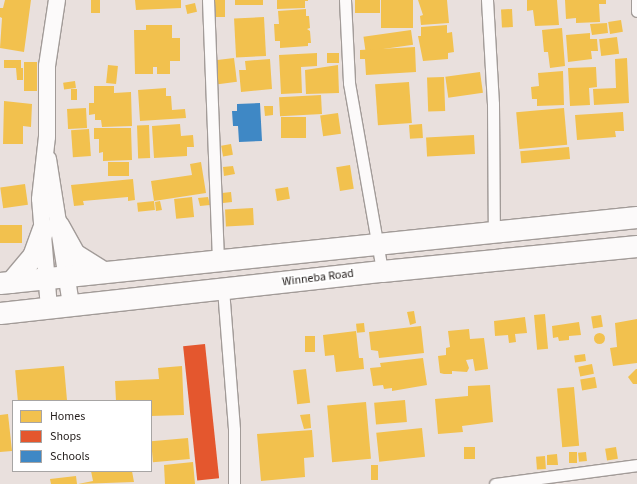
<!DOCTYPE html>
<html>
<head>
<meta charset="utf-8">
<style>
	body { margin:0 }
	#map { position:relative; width:637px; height:484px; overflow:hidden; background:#e9e0dd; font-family:"Source Sans 3",sans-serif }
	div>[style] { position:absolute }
	.homes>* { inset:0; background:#f2c14e; transform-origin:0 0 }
	.round { border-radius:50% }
	.shops>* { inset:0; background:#e4572e; transform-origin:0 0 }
	.schools>* { inset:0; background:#3f88c5 }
	.roads { filter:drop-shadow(1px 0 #a29b98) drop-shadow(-1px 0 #a29b98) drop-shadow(0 1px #a29b98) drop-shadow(0 -1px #a29b98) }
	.street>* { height:11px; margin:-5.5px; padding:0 5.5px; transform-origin:5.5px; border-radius:5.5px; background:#fcfafa }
	.secondary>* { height:16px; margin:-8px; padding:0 8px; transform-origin:8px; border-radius:8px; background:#fcfafa }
	.highway>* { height:21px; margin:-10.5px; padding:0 10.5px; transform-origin:10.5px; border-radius:10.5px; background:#fcfafa }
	span { translate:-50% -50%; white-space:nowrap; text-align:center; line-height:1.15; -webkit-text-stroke:4px #fff; paint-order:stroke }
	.street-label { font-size:12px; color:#231d1b }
	.legend { position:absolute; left:12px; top:400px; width:140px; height:72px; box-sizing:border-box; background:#fff; border:1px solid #a7a5a4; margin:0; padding:5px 7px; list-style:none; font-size:12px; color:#231d1b }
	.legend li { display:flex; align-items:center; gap:8px; height:20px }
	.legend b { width:20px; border:1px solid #a7a5a4 }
</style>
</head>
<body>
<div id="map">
	<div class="homes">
		<i style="clip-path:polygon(5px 0,31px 0,24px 52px,0 48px,2px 18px,0 17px,0 8px,3px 8px)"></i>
		<i style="left:91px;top:0;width:9px;height:13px"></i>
		<i style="clip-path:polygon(135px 0,181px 0,181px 8px,136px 10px)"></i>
		<i style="left:209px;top:0;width:16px;height:17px"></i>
		<i style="left:235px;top:0;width:28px;height:5px"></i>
		<i style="clip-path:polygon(277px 0,308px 0,308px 1px,305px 1px,305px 8px,277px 9px)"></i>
		<i style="left:355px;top:0;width:25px;height:13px"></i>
		<i style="left:381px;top:0;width:32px;height:28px"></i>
		<i style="clip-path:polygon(418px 0,447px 0,449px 23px,421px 25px,420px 16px,423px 15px)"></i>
		<i style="clip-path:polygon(527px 0,557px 0,559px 25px,535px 26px,533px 10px,527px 11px)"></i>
		<i style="clip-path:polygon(565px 0,606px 0,606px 4px,599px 4px,600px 22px,576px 23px,576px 18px,566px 19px)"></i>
		<i style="left:195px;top:3px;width:9px;height:10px;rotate:77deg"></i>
		<i style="clip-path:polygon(306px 9px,306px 16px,309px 16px,310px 28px,307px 29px,310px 31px,311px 43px,308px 43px,308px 46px,280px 48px,280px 41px,275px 41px,274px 24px,279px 24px,278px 11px)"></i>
		<i style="left:512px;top:9px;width:18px;height:11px;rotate:87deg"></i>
		<i style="left:264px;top:17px;width:39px;height:30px;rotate:87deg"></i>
		<i style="left:621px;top:20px;width:12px;height:13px;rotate:81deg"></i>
		<i style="clip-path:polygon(607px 23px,608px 33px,592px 35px,590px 24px)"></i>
		<i style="clip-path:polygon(146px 25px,172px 25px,172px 38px,180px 38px,180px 61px,170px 61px,170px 74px,157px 74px,157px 67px,153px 67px,153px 74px,135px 74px,134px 30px,146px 30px)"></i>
		<i style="clip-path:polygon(447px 25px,447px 33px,452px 32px,454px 52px,448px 53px,448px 59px,423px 61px,418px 36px,421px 36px,421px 27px)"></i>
		<i style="clip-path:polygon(562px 28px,565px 66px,550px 68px,548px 52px,544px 52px,542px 30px)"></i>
		<i style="left:411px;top:30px;width:15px;height:48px;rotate:82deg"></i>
		<i style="clip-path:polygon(590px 33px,590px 39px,597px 39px,598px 51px,591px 51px,592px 59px,568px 62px,566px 35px)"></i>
		<i style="left:617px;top:37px;width:17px;height:18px;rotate:83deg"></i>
		<i style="clip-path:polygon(415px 47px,416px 72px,366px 75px,365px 59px,360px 59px,360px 50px)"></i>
		<i style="clip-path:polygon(317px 53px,317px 66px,301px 67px,302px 93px,281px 94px,279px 55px)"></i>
		<i style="left:327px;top:53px;width:12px;height:10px"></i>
		<i style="left:234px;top:58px;width:24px;height:19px;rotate:83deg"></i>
		<i style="clip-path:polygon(627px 58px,629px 103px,594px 105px,593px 89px,616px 88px,615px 59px)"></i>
		<i style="clip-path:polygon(270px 59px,272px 89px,241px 92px,239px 70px,246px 70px,245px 61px)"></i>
		<i style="left:4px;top:60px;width:17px;height:8px"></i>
		<i style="left:24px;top:62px;width:13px;height:29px"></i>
		<i style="left:108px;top:65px;width:10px;height:18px;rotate:6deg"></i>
		<i style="clip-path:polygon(338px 65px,339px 93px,306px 94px,305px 70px)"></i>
		<i style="clip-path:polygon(596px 67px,597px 87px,589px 88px,590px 105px,570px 106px,568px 68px)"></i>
		<i style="clip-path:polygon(16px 68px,23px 68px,23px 80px,17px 80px)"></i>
		<i style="clip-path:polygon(563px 71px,564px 105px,537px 106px,537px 99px,532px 99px,531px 87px,539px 86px,538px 73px)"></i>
		<i style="left:480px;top:72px;width:21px;height:35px;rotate:82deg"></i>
		<i style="left:444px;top:77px;width:34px;height:17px;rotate:88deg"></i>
		<i style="left:75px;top:81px;width:7px;height:12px;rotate:82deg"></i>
		<i style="left:409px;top:82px;width:41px;height:34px;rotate:86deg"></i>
		<i style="clip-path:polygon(94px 86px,114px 86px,114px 93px,131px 92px,132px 126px,102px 127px,101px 120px,95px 120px,95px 114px,89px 115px,89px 103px,94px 103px)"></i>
		<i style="clip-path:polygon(166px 88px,166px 96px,171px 96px,172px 110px,185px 109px,186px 118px,140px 121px,138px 90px)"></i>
		<i style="left:71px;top:89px;width:6px;height:11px"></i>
		<i style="left:321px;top:95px;width:19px;height:42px;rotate:87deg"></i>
		<i style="clip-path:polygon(4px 101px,32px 104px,31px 127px,23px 126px,23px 144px,3px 144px)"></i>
		<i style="clip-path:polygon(264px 106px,273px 106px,273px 115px,265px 116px)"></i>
		<i style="left:86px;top:108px;width:20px;height:19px;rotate:87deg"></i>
		<i style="left:564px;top:108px;width:37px;height:48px;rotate:85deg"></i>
		<i style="clip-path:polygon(623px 112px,624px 131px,615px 131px,616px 137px,577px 140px,575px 115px)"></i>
		<i style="left:338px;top:113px;width:21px;height:18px;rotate:82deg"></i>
		<i style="left:281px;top:117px;width:25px;height:21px"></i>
		<i style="clip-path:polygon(180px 124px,181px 136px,193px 135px,194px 147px,187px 147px,187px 156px,154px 158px,152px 126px)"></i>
		<i style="left:422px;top:124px;width:14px;height:13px;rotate:86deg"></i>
		<i style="left:149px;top:125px;width:33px;height:12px;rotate:88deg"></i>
		<i style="clip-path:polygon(94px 128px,131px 128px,132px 160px,103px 161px,103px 152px,99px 153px,99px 139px,94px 139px)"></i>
		<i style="left:89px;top:129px;width:27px;height:18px;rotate:86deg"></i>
		<i style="left:474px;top:135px;width:19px;height:48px;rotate:87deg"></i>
		<i style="left:231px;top:144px;width:11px;height:10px;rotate:80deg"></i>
		<i style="left:569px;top:147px;width:12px;height:49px;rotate:85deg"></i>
		<i style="left:129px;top:162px;width:14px;height:21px;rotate:90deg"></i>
		<i style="clip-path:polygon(201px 162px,206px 193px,154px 201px,151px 181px,192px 175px,190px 164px)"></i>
		<i style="left:350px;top:165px;width:24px;height:14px;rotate:81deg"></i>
		<i style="clip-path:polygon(233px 166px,235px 174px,224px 176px,223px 167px)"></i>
		<i style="clip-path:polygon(133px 179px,135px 200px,128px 201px,128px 197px,83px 201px,84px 205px,74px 206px,71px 185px)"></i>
		<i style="left:25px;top:184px;width:21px;height:25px;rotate:82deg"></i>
		<i style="left:288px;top:187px;width:12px;height:13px;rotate:81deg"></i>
		<i style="left:231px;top:192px;width:10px;height:9px;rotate:84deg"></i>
		<i style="left:192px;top:197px;width:20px;height:18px;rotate:84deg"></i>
		<i style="clip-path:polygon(208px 197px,210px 205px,200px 206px,198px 198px)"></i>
		<i style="left:154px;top:201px;width:9px;height:17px;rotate:84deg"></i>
		<i style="clip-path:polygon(160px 201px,162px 210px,156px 211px,155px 202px)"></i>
		<i style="left:253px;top:208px;width:17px;height:28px;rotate:87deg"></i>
		<i style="left:22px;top:225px;width:18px;height:22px;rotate:90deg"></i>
		<i style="clip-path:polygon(414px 311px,416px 323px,410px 325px,407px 312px)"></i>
		<i style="left:545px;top:314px;width:35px;height:11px;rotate:85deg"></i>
		<i style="left:601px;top:315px;width:12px;height:10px;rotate:81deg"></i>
		<i style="clip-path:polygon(525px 317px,527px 333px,515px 334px,516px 342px,509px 343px,508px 335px,495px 336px,494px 321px)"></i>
		<i style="clip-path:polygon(637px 319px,637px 363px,613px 366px,610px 348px,617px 347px,615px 323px)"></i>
		<i style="clip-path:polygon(579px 322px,581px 335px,569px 336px,569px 340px,559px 341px,558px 337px,553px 338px,552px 326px)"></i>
		<i style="left:364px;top:323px;width:9px;height:8px;rotate:84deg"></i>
		<i style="clip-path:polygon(421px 326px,424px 353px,379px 358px,378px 351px,371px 350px,369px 332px)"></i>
		<i style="clip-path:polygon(469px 329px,470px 339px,484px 338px,488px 369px,475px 371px,473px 359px,466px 360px,469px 368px,467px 372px,452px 371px,452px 374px,444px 374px,440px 373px,438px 356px,446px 355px,446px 348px,450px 347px,448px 331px)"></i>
		<i style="clip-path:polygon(356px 331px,359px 358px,363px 358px,364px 369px,336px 372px,334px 355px,325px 356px,323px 335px)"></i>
		<i class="round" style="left:593.5px;top:332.5px;width:11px;height:11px"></i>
		<i style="left:305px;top:336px;width:10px;height:16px"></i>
		<i style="left:585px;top:354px;width:7px;height:11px;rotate:82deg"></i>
		<i style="clip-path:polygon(423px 358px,427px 385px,392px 391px,392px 388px,384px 389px,383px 385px,373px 386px,370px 368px,381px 367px,380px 363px)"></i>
		<i style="left:592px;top:364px;width:10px;height:14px;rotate:79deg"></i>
		<i style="left:64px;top:366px;width:35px;height:49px;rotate:85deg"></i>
		<i style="clip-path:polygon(182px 366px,184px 415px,151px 416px,151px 401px,116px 401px,115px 381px,159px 379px,158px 368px)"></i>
		<i style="left:306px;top:369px;width:34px;height:13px;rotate:83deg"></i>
		<i style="clip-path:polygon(636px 369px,637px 369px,637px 384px,633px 384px,628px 377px)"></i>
		<i style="left:595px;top:377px;width:11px;height:15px;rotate:80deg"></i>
		<i style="clip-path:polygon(490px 385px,493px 422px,462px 426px,463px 432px,438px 434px,435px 399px,468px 396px,468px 386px)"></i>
		<i style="left:574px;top:387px;width:59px;height:17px;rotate:85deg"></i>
		<i style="left:405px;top:400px;width:22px;height:31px;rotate:85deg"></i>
		<i style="left:366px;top:402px;width:57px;height:39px;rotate:85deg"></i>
		<i style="clip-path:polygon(8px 414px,12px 451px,0 452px,0 415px)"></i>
		<i style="clip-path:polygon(310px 414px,311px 428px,304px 429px,300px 415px)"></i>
		<i style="left:422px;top:428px;width:29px;height:46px;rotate:84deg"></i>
		<i style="clip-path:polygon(312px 430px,314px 457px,304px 458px,305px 477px,261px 481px,257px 434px)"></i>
		<i style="left:188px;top:438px;width:21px;height:37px;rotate:85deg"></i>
		<i style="left:464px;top:447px;width:11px;height:12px"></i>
		<i style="left:616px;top:447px;width:12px;height:11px;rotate:81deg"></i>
		<i style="left:569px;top:452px;width:8px;height:11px"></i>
		<i style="left:586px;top:452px;width:9px;height:8px;rotate:84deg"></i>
		<i style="clip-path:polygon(557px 454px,558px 465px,547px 465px,547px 455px)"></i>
		<i style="left:545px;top:456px;width:13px;height:9px;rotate:86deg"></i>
		<i style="clip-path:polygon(193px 462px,195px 484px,165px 484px,164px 465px)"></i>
		<i style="left:371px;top:465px;width:7px;height:15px"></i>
		<i style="clip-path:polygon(91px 471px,132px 471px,134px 482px,78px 484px,93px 481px)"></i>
		<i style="clip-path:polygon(76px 476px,77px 484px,51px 484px,50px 479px)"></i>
	</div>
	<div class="shops">
		<i style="left:205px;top:344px;width:135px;height:22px;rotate:84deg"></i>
	</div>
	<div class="schools">
		<i style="clip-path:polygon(260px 103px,262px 141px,239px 142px,238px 126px,233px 126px,232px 111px,237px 111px,237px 104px)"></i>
	</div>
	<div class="roads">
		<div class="street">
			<i style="left:208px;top:0;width:262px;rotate:87.8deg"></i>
			<i style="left:345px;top:0;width:83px;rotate:87.2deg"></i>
			<i style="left:349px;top:83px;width:191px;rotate:80deg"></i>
			<i style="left:487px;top:0;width:104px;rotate:86.7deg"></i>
			<i style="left:493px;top:104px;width:129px;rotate:89.6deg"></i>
			<i style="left:637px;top:0;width:11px;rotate:90deg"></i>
			<i style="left:223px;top:289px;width:141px;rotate:85.5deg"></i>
			<i style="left:234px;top:430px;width:54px;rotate:90deg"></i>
			<i style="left:495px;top:484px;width:143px;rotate:-7.6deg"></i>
		</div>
		<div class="secondary">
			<i style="left:48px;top:159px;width:148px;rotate:81deg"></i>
			<i style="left:49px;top:308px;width:109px;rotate:-94.7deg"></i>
			<i style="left:40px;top:199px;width:62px;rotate:-83.6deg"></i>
			<i style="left:47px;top:137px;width:71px;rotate:-90deg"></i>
			<i style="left:47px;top:66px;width:67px;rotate:-81.4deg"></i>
		</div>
		<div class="highway">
			<i style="left:58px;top:225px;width:33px;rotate:61deg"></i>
			<i style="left:74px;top:254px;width:32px;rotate:32deg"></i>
			<i style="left:11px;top:282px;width:34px;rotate:-50deg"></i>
			<i style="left:33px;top:256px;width:29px;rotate:-70deg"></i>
			<i style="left:0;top:283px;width:640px;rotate:-5.92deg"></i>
			<i style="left:0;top:313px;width:384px;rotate:-6.3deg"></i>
			<i style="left:382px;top:271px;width:256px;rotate:-5.6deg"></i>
		</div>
	</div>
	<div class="street-label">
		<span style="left:318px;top:278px;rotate:-7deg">Winneba Road</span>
	</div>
	<ul class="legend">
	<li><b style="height:11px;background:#f2c14e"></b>Homes</li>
	<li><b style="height:11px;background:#e4572e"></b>Shops</li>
	<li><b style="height:11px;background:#3f88c5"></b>Schools</li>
	</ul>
</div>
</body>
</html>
